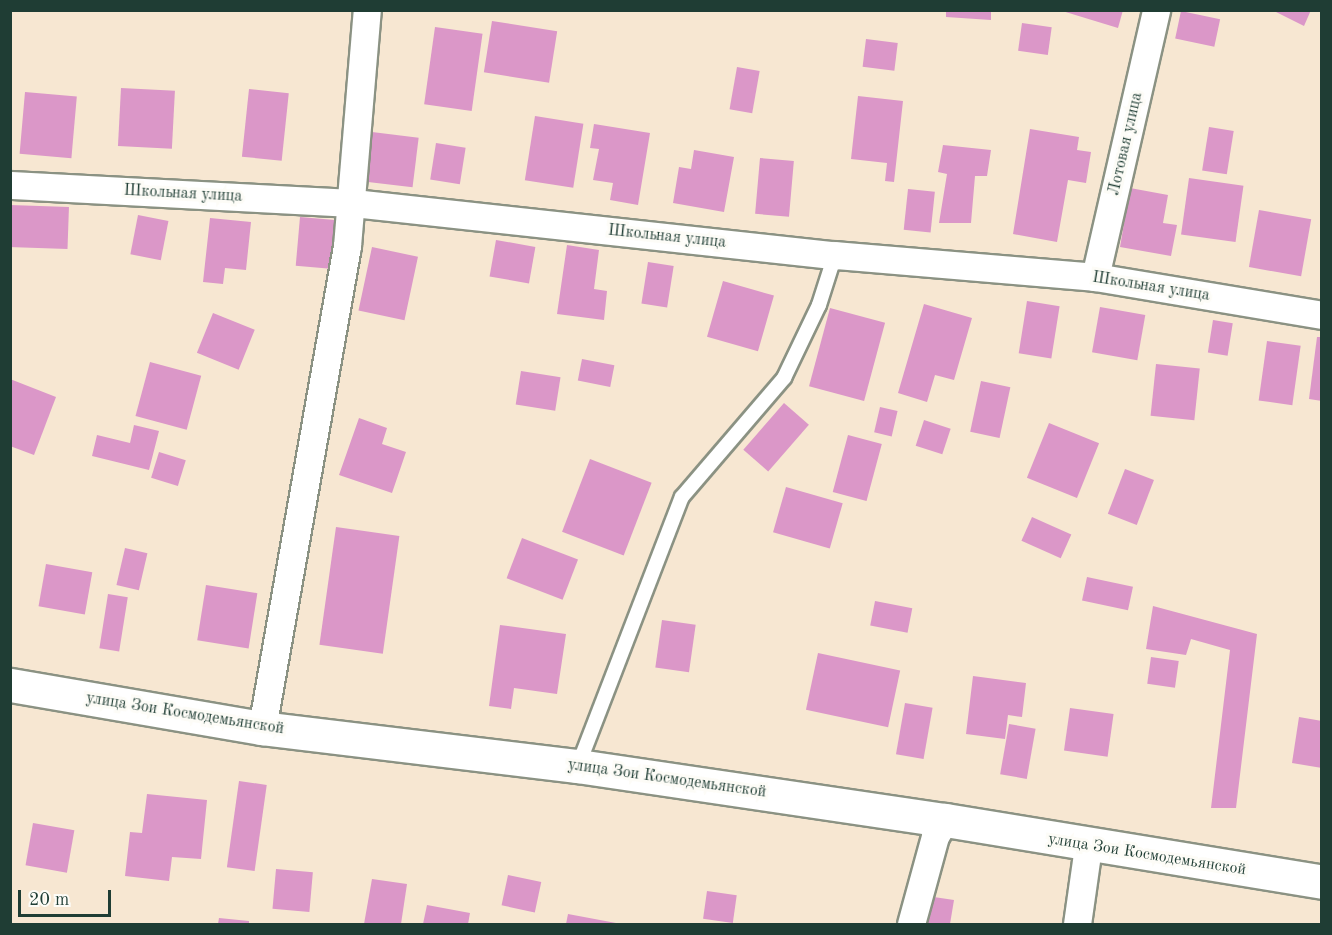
<!DOCTYPE html>
<html>
<head>
<meta charset="utf-8">
<style>
	body { margin:0 }
	#map { position:relative; width:1332px; height:935px; overflow:hidden; background:#f7e7d2; font-family:"Old Standard TT",serif }
	div>[style] { position:absolute }
	.building>* { inset:0; background:#db97c8; transform-origin:0 0 }
	.roads { filter:drop-shadow(2px 0 #8b9283) drop-shadow(-2px 0 #8b9283) drop-shadow(0 2px #8b9283) drop-shadow(0 -2px #8b9283) }
	.lane>* { height:14px; margin:-7px; padding:0 7px; transform-origin:7px; border-radius:7px; background:#fff }
	.street>* { height:27px; margin:-13.5px; padding:0 13.5px; transform-origin:13.5px; border-radius:13.5px; background:#fff }
	.secondary>* { height:33px; margin:-16.5px; padding:0 16.5px; transform-origin:16.5px; border-radius:16.5px; background:#fff }
	span { translate:-50% -50%; white-space:nowrap; text-align:center; line-height:1.15; -webkit-text-stroke:6px #fdfcf7; paint-order:stroke }
	.street-label { font-size:16px; color:#1f3d34 }
	.frame { position:absolute; inset:0; border:12px solid #1f3d34; pointer-events:none }
	.scale { position:absolute; left:18px; top:890px; width:93px; height:27px; box-sizing:border-box; border:3px solid #1f3d34; border-top:0; padding-left:8px; font-size:18px; line-height:21px; white-space:nowrap; color:#1f3d34; -webkit-text-stroke:4px #fdfcf7; paint-order:stroke }
</style>
</head>
<body>
<div id="map">
	<div class="building">
		<i style="clip-path:polygon(946px 10px,991px 10px,991px 20px,946px 17px)"></i>
		<i style="clip-path:polygon(1059px 10px,1123px 10px,1118px 28px)"></i>
		<i style="clip-path:polygon(1272px 10px,1311px 10px,1304px 26px)"></i>
		<i style="left:1181px;top:11px;width:40px;height:28px;rotate:12deg"></i>
		<i style="left:492px;top:21px;width:66px;height:52px;rotate:9deg"></i>
		<i style="left:1022px;top:23px;width:30px;height:28px;rotate:8deg"></i>
		<i style="left:435px;top:27px;width:48px;height:78px;rotate:8deg"></i>
		<i style="left:866px;top:39px;width:32px;height:28px;rotate:7deg"></i>
		<i style="left:737px;top:67px;width:23px;height:43px;rotate:10deg"></i>
		<i style="left:121px;top:88px;width:54px;height:58px;rotate:3deg"></i>
		<i style="left:249px;top:89px;width:40px;height:68px;rotate:6deg"></i>
		<i style="left:25px;top:92px;width:52px;height:62px;rotate:5deg"></i>
		<i style="clip-path:polygon(858px 96px,903px 101px,894px 182px,885px 181px,887px 163px,851px 159px)"></i>
		<i style="left:535px;top:116px;width:49px;height:65px;rotate:9deg"></i>
		<i style="clip-path:polygon(594px 124px,650px 133px,638px 205px,610px 200px,613px 183px,593px 180px,599px 149px,590px 148px)"></i>
		<i style="left:1209px;top:127px;width:25px;height:44px;rotate:9deg"></i>
		<i style="clip-path:polygon(1030px 129px,1079px 137px,1077px 150px,1091px 152px,1086px 183px,1068px 180px,1057px 242px,1013px 234px)"></i>
		<i style="left:372px;top:132px;width:47px;height:50px;rotate:7deg"></i>
		<i style="left:436px;top:143px;width:30px;height:37px;rotate:9deg"></i>
		<i style="clip-path:polygon(943px 145px,991px 150px,987px 176px,975px 176px,971px 223px,939px 223px,947px 174px,938px 172px)"></i>
		<i style="clip-path:polygon(694px 150px,734px 157px,724px 212px,673px 203px,679px 167px,691px 169px)"></i>
		<i style="left:760px;top:158px;width:34px;height:56px;rotate:5deg"></i>
		<i style="left:1189px;top:178px;width:55px;height:57px;rotate:8deg"></i>
		<i style="clip-path:polygon(1130px 188px,1168px 195px,1163px 223px,1177px 225px,1171px 256px,1120px 247px)"></i>
		<i style="left:908px;top:189px;width:27px;height:41px;rotate:6deg"></i>
		<i style="left:10px;top:205px;width:59px;height:42px;rotate:2deg"></i>
		<i style="left:1259px;top:210px;width:53px;height:58px;rotate:10deg"></i>
		<i style="left:138px;top:215px;width:31px;height:40px;rotate:11deg"></i>
		<i style="left:300px;top:217px;width:35px;height:49px;rotate:5deg"></i>
		<i style="clip-path:polygon(210px 218px,251px 222px,246px 270px,225px 268px,223px 284px,203px 282px)"></i>
		<i style="left:496px;top:240px;width:40px;height:37px;rotate:10deg"></i>
		<i style="clip-path:polygon(567px 245px,599px 250px,594px 289px,607px 291px,604px 320px,557px 314px)"></i>
		<i style="left:372px;top:247px;width:47px;height:65px;rotate:12deg"></i>
		<i style="left:648px;top:262px;width:26px;height:42px;rotate:9deg"></i>
		<i style="left:723px;top:281px;width:53px;height:58px;rotate:16deg"></i>
		<i style="left:1027px;top:301px;width:33px;height:53px;rotate:9deg"></i>
		<i style="clip-path:polygon(924px 304px,972px 318px,954px 380px,935px 375px,927px 402px,898px 393px)"></i>
		<i style="left:1100px;top:307px;width:46px;height:46px;rotate:10deg"></i>
		<i style="left:830px;top:308px;width:57px;height:81px;rotate:15deg"></i>
		<i style="left:213px;top:313px;width:45px;height:43px;rotate:22deg"></i>
		<i style="left:1213px;top:320px;width:20px;height:33px;rotate:9deg"></i>
		<i style="clip-path:polygon(1317px 337px,1322px 337px,1322px 401px,1309px 399px)"></i>
		<i style="left:1267px;top:341px;width:34px;height:60px;rotate:8deg"></i>
		<i style="left:582px;top:359px;width:33px;height:22px;rotate:11deg"></i>
		<i style="left:150px;top:362px;width:53px;height:56px;rotate:15deg"></i>
		<i style="left:1156px;top:364px;width:44px;height:52px;rotate:6deg"></i>
		<i style="left:521px;top:371px;width:40px;height:34px;rotate:9deg"></i>
		<i style="clip-path:polygon(10px 379px,56px 397px,34px 455px,10px 446px)"></i>
		<i style="left:981px;top:381px;width:30px;height:52px;rotate:12deg"></i>
		<i style="left:784px;top:403px;width:33px;height:62px;rotate:41deg"></i>
		<i style="left:880px;top:407px;width:18px;height:26px;rotate:13deg"></i>
		<i style="clip-path:polygon(359px 418px,387px 428px,382px 444px,406px 452px,392px 493px,339px 475px)"></i>
		<i style="left:924px;top:420px;width:28px;height:27px;rotate:18deg"></i>
		<i style="left:1049px;top:423px;width:54px;height:59px;rotate:22deg"></i>
		<i style="clip-path:polygon(134px 425px,159px 431px,149px 470px,92px 456px,97px 435px,130px 443px)"></i>
		<i style="left:848px;top:435px;width:35px;height:59px;rotate:15deg"></i>
		<i style="left:159px;top:452px;width:28px;height:27px;rotate:17deg"></i>
		<i style="left:590px;top:459px;width:66px;height:78px;rotate:21deg"></i>
		<i style="left:1125px;top:469px;width:31px;height:48px;rotate:21deg"></i>
		<i style="left:786px;top:487px;width:59px;height:47px;rotate:16deg"></i>
		<i style="left:1032px;top:517px;width:43px;height:26px;rotate:24deg"></i>
		<i style="left:336px;top:527px;width:64px;height:119px;rotate:8deg"></i>
		<i style="left:522px;top:538px;width:60px;height:43px;rotate:21deg"></i>
		<i style="left:125px;top:548px;width:23px;height:38px;rotate:13deg"></i>
		<i style="left:46px;top:564px;width:47px;height:43px;rotate:10deg"></i>
		<i style="left:1087px;top:577px;width:47px;height:24px;rotate:12deg"></i>
		<i style="left:206px;top:585px;width:52px;height:56px;rotate:9deg"></i>
		<i style="left:108px;top:594px;width:20px;height:55px;rotate:9deg"></i>
		<i style="left:875px;top:601px;width:38px;height:25px;rotate:11deg"></i>
		<i style="clip-path:polygon(1153px 606px,1257px 634px,1236px 808px,1211px 808px,1230px 650px,1191px 639px,1186px 655px,1146px 649px)"></i>
		<i style="left:662px;top:620px;width:34px;height:48px;rotate:8deg"></i>
		<i style="clip-path:polygon(500px 625px,566px 634px,557px 694px,514px 688px,511px 709px,489px 706px)"></i>
		<i style="left:818px;top:653px;width:84px;height:58px;rotate:12deg"></i>
		<i style="left:1151px;top:657px;width:28px;height:27px;rotate:8deg"></i>
		<i style="clip-path:polygon(973px 676px,1026px 683px,1022px 717px,1008px 715px,1005px 739px,966px 734px)"></i>
		<i style="left:905px;top:703px;width:28px;height:52px;rotate:10deg"></i>
		<i style="left:1070px;top:708px;width:44px;height:43px;rotate:8deg"></i>
		<i style="clip-path:polygon(1299px 717px,1322px 721px,1322px 768px,1292px 763px)"></i>
		<i style="left:1009px;top:724px;width:27px;height:51px;rotate:10deg"></i>
		<i style="left:239px;top:781px;width:28px;height:87px;rotate:8deg"></i>
		<i style="clip-path:polygon(147px 794px,207px 800px,201px 859px,172px 857px,169px 881px,125px 876px,130px 832px,142px 833px)"></i>
		<i style="left:33px;top:823px;width:42px;height:43px;rotate:10deg"></i>
		<i style="left:276px;top:869px;width:37px;height:40px;rotate:5deg"></i>
		<i style="left:508px;top:875px;width:34px;height:31px;rotate:12deg"></i>
		<i style="clip-path:polygon(372px 879px,407px 884px,401px 924px,364px 924px)"></i>
		<i style="left:707px;top:891px;width:30px;height:28px;rotate:8deg"></i>
		<i style="clip-path:polygon(927px 896px,954px 900px,950px 924px,922px 924px)"></i>
		<i style="clip-path:polygon(427px 905px,470px 913px,468px 924px,423px 924px)"></i>
		<i style="clip-path:polygon(568px 914px,616px 923px,616px 924px,566px 924px)"></i>
		<i style="clip-path:polygon(219px 918px,249px 921px,249px 924px,218px 924px)"></i>
	</div>
	<div class="roads">
		<div class="lane">
			<i style="left:578px;top:766px;width:288px;rotate:-68.9deg"></i>
			<i style="left:682px;top:497px;width:157px;rotate:-49.4deg"></i>
			<i style="left:784px;top:378px;width:81px;rotate:-64.4deg"></i>
			<i style="left:819px;top:305px;width:52px;rotate:-72.3deg"></i>
		</div>
		<div class="street">
			<i style="left:10px;top:185px;width:343px;rotate:3deg"></i>
			<i style="left:353px;top:203px;width:485px;rotate:6.2deg"></i>
			<i style="left:835px;top:255px;width:261px;rotate:4.8deg"></i>
			<i style="left:1095px;top:277px;width:230px;rotate:9.5deg"></i>
			<i style="left:1095px;top:277px;width:274px;rotate:-77.1deg"></i>
			<i style="left:262px;top:728px;width:489px;rotate:-80deg"></i>
			<i style="left:347px;top:246px;width:237px;rotate:-85.2deg"></i>
			<i style="left:911px;top:924px;width:91px;rotate:-74.7deg"></i>
			<i style="left:935px;top:836px;width:19px;rotate:-58deg"></i>
			<i style="left:1077px;top:924px;width:78px;rotate:-81.9deg"></i>
		</div>
		<div class="secondary">
			<i style="left:10px;top:685px;width:256px;rotate:9.7deg"></i>
			<i style="left:262px;top:728px;width:318px;rotate:6.9deg"></i>
			<i style="left:578px;top:766px;width:371px;rotate:8.4deg"></i>
			<i style="left:945px;top:820px;width:382px;rotate:9.3deg"></i>
		</div>
	</div>
	<div class="street-label">
		<span style="left:1126px;top:144px;rotate:-77deg">Лотовая улица</span>
		<span style="left:183px;top:194px;rotate:3deg">Школьная улица</span>
		<span style="left:667px;top:237px;rotate:6deg">Школьная улица</span>
		<span style="left:1151px;top:287px;rotate:9deg">Школьная улица</span>
		<span style="left:185px;top:714px;rotate:9deg">улица Зои Космодемьянской</span>
		<span style="left:667px;top:779px;rotate:8deg">улица Зои Космодемьянской</span>
		<span style="left:1147px;top:855px;rotate:9deg">улица Зои Космодемьянской</span>
	</div>
	<div class="frame"></div>
	<div class="scale">20 m</div>
</div>
</body>
</html>
